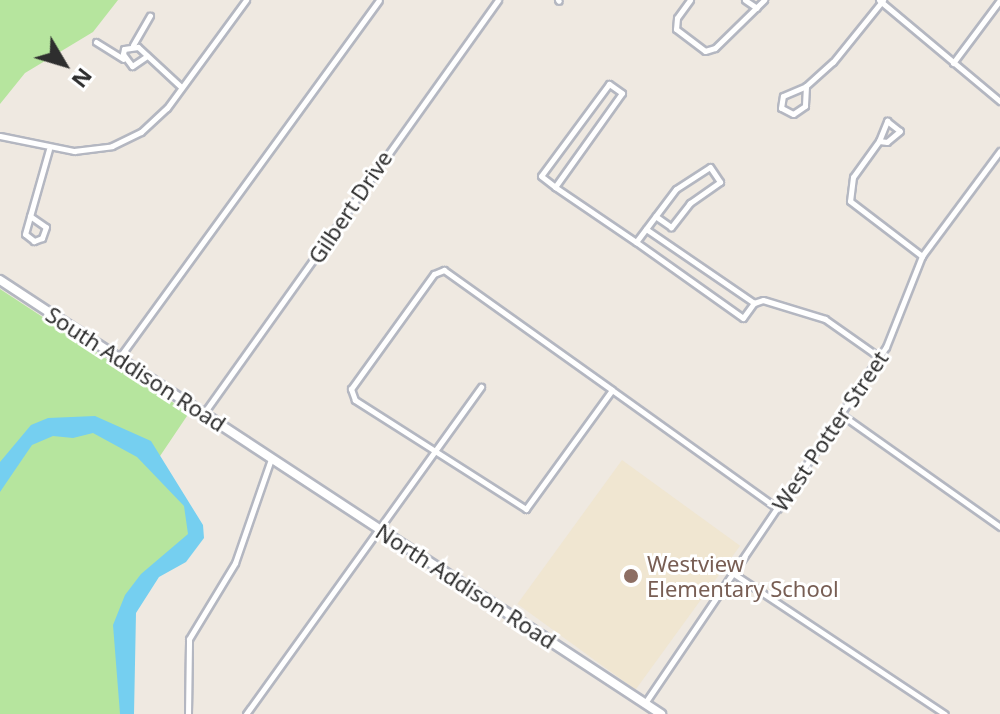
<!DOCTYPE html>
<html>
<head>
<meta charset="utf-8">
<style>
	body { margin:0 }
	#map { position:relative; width:1000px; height:714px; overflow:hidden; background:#efe9e1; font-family:"Noto Sans",sans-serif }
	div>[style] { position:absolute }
	.education>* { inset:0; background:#f0e6d1; transform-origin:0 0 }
	.green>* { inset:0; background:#b6e59e }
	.water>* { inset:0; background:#75cff0 }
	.roads { filter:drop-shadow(2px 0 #b4b7c1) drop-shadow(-2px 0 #b4b7c1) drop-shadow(0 2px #b4b7c1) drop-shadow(0 -2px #b4b7c1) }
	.street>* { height:5px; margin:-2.5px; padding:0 2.5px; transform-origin:2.5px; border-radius:2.5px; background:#fff }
	.secondary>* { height:8px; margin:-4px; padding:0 4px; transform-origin:4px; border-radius:4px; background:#fff }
	.dots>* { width:22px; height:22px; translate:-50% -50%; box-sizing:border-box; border:4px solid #fff; border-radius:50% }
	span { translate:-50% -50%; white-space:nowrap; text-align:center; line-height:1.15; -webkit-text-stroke:6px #fff; paint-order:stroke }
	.street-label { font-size:22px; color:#2e2e2e }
	.education-label { font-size:22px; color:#785e54 }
	.left { translate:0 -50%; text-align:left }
	.north { position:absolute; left:24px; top:24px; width:80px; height:80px; -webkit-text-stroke:6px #fff; paint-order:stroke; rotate:128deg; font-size:22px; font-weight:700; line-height:32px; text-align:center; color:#2e2e2e }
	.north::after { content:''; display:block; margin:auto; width:28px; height:36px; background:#2e2e2e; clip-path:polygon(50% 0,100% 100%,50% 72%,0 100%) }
</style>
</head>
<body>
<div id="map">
	<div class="education">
		<i style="left:622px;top:460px;width:146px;height:178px;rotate:36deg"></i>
	</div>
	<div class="green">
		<i style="clip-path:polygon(0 0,118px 0,93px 32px,25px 73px,0 104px)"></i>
		<i style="clip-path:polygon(0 289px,189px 413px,156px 462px,194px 513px,191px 542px,134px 594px,128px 714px,0 714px)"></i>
	</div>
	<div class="water">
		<i style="clip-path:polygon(95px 416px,151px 441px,203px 525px,204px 538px,186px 562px,159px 577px,136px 613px,134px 714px,120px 714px,113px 625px,125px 595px,141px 574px,188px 534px,184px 506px,137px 457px,93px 433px,73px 438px,53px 436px,32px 445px,0 492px,0 462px,31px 425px,48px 418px)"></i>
	</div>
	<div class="roads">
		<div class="street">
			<i style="left:558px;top:0;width:1px;rotate:45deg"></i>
			<i style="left:690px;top:0;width:22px;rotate:126deg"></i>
			<i style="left:677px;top:18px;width:11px;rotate:95deg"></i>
			<i style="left:676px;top:29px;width:36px;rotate:37deg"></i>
			<i style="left:705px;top:51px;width:10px;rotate:-17deg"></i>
			<i style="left:715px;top:48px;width:69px;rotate:-44.4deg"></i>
			<i style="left:745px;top:0;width:14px;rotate:34deg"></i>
			<i style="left:879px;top:0;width:158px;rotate:39.9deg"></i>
			<i style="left:96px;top:42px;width:32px;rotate:32deg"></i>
			<i style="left:133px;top:45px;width:34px;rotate:-60deg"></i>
			<i style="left:147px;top:56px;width:18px;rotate:146deg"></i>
			<i style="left:132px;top:66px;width:15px;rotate:-127deg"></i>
			<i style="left:123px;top:54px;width:5px;rotate:-79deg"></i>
			<i style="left:124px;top:49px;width:14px;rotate:-8deg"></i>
			<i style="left:138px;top:47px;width:59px;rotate:42.9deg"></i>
			<i style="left:953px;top:63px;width:79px;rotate:-53.3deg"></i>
			<i style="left:806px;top:86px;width:20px;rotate:93deg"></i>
			<i style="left:805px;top:106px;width:14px;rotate:146deg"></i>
			<i style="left:793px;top:114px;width:13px;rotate:-153deg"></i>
			<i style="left:781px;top:108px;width:12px;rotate:-81deg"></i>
			<i style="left:783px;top:96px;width:25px;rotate:-23deg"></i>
			<i style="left:806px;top:86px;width:36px;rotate:-42deg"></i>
			<i style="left:833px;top:62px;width:80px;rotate:-51.1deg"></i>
			<i style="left:0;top:136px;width:76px;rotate:11.5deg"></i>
			<i style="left:74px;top:151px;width:38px;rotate:-7deg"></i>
			<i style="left:112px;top:146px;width:32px;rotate:-26deg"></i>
			<i style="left:141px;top:132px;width:35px;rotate:-43deg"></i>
			<i style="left:167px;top:108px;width:134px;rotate:-53.8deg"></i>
			<i style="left:879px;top:141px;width:22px;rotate:-68deg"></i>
			<i style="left:887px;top:121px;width:16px;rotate:38deg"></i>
			<i style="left:900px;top:131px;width:17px;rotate:140deg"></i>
			<i style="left:887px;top:142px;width:8px;rotate:-173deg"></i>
			<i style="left:879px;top:141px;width:44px;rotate:125.8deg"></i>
			<i style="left:853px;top:177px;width:24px;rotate:97deg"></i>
			<i style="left:850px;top:201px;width:91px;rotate:37.4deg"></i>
			<i style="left:555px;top:187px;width:115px;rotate:-54.5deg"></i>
			<i style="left:622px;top:93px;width:16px;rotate:-145deg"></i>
			<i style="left:609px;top:84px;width:114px;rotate:126.5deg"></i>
			<i style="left:541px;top:176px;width:18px;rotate:38deg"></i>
			<i style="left:555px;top:187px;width:98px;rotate:34.2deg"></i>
			<i style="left:636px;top:242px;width:66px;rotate:-53deg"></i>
			<i style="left:676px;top:189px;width:40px;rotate:-32.9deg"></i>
			<i style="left:710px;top:167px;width:18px;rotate:56deg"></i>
			<i style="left:720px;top:182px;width:37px;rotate:145deg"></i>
			<i style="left:690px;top:203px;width:31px;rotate:128deg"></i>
			<i style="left:671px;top:227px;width:19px;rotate:-145deg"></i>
			<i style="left:30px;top:216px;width:19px;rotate:35deg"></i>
			<i style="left:46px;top:227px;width:12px;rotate:110deg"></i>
			<i style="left:42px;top:238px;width:9px;rotate:159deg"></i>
			<i style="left:34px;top:241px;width:11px;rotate:-142deg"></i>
			<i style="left:25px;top:234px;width:88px;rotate:-74.2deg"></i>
			<i style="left:646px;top:229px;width:131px;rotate:34.4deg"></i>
			<i style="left:754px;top:303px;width:9px;rotate:-18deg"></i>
			<i style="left:763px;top:300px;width:65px;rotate:17deg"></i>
			<i style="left:825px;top:319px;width:66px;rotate:35.1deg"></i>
			<i style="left:636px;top:242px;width:131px;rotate:35.4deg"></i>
			<i style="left:743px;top:318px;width:19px;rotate:-54deg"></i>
			<i style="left:119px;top:358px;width:442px;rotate:-54deg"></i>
			<i style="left:612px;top:390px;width:147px;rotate:125.9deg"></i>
			<i style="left:526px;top:509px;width:203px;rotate:-147.5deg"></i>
			<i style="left:355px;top:400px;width:12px;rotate:-110deg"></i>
			<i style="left:351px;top:389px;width:142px;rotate:-54.2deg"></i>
			<i style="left:434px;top:274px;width:11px;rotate:-22deg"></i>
			<i style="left:444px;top:270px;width:206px;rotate:35.5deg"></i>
			<i style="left:612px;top:390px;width:204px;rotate:35.6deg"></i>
			<i style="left:204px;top:413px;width:507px;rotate:-54.55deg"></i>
			<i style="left:842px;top:415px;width:194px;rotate:35.3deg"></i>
			<i style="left:734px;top:574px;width:253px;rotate:33.6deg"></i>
			<i style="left:645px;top:703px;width:430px;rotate:-55.9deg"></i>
			<i style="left:886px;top:347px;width:98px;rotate:-68.4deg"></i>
			<i style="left:922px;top:256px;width:131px;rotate:-53.4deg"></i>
			<i style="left:188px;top:714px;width:75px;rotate:-89.2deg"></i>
			<i style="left:189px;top:639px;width:89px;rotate:-58.8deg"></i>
			<i style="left:235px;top:563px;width:110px;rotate:-70.9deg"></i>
			<i style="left:246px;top:714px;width:403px;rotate:-54.3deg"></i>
		</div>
		<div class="secondary">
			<i style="left:0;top:280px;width:791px;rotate:33.29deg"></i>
		</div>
	</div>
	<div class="dots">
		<i style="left:631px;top:576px;background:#8d6e63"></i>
	</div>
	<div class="street-label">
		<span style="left:350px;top:207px;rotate:-56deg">Gilbert Drive</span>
		<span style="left:136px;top:369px;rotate:33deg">South Addison Road</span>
		<span style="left:830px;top:431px;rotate:-56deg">West Potter Street</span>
		<span style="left:466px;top:586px;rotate:33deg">North Addison Road</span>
	</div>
	<div class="education-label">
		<span class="left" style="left:647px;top:576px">Westview<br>Elementary School</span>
	</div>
	<div class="north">N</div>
</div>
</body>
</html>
